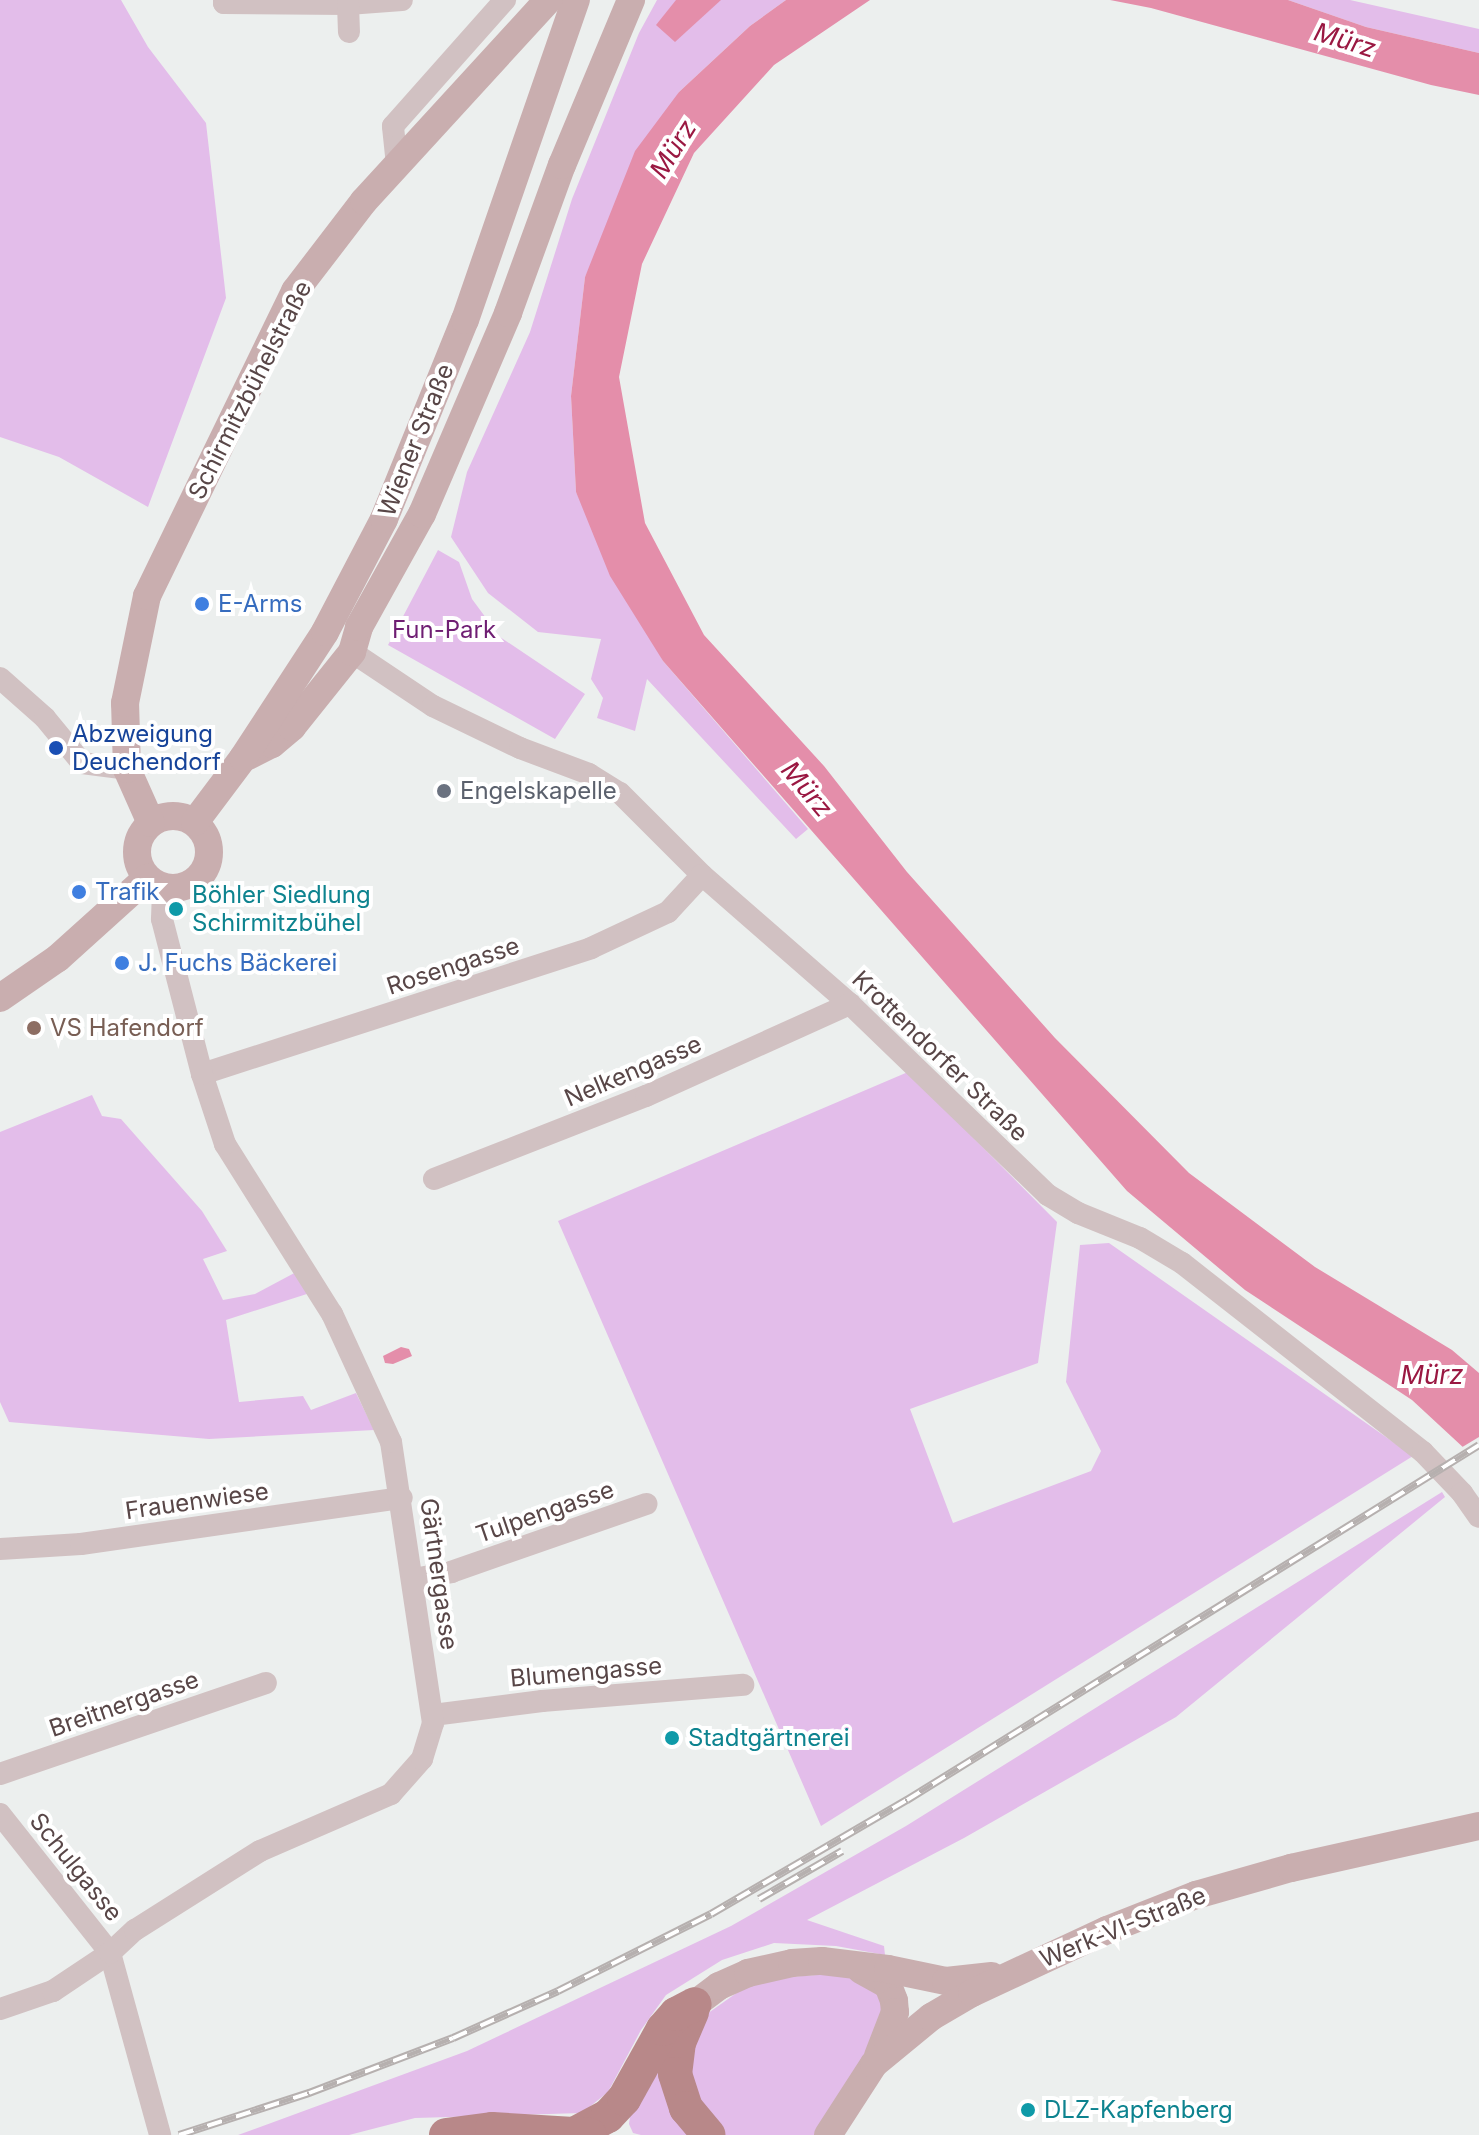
<!DOCTYPE html>
<html>
<head>
<meta charset="utf-8">
<style>
	body { margin:0 }
	#map { position:relative; width:1479px; height:2135px; overflow:hidden; background:#ecefee; font-family:Inter,sans-serif }
	div>[style] { position:absolute }
	.green>* { inset:0; background:#e3bdea }
	.water>* { inset:0; background:#e48eaa }
	.pier>* { inset:0; background:#ecefee }
	.minor>* { height:22px; margin:-11px; padding:0 11px; transform-origin:11px; border-radius:11px; background:#d1c1c2 }
	.major>* { height:28px; margin:-14px; padding:0 14px; transform-origin:14px; border-radius:14px; background:#c9aeaf }
	.major>.ring { margin:-14px; padding:0; box-sizing:content-box; background:none; border:28px solid #c9aeaf; border-radius:50% }
	.highway>* { height:34px; margin:-17px; padding:0 17px; transform-origin:17px; border-radius:17px; background:#b88889 }
	.rail>* { height:8px; margin-top:-4px; transform-origin:0; background:repeating-linear-gradient(90deg,#fff 0 15px,#b6b0af 0 30px); box-sizing:border-box; border-block:2px solid #b6b0af }
	.dots>* { width:22px; height:22px; translate:-50% -50%; box-sizing:border-box; border:4px solid #fff; border-radius:50% }
	span { translate:-50% -50%; white-space:nowrap; text-align:center; line-height:1.15; -webkit-text-stroke:8px #fff; paint-order:stroke }
	.street-label { font-size:24px; color:#584647 }
	.shop-label { font-size:24px; color:#366cbe }
	.left { translate:0 -50%; text-align:left }
	.park-label { font-size:24px; color:#6f1e73 }
	.transit-label { font-size:24px; color:#164399 }
	.worship-label { font-size:24px; color:#5b616d }
	.culture-label { font-size:24px; color:#0d838f }
	.education-label { font-size:24px; color:#785e54 }
	.water-label { font-size:26px; color:#9a1842; font-style:italic }
</style>
</head>
<body>
<div id="map">
	<div class="green">
		<i style="clip-path:polygon(0 0,121px 0,148px 47px,206px 123px,226px 298px,148px 507px,59px 457px,0 437px)"></i>
		<i style="clip-path:polygon(657px 0,786px 0,750px 26px,679px 92px,585px 277px,571px 396px,576px 492px,663px 661px,808px 829px,796px 839px,647px 679px,635px 731px,597px 718px,603px 698px,591px 679px,601px 639px,538px 632px,488px 593px,451px 537px,467px 472px,530px 332px,572px 199px,639px 33px)"></i>
		<i style="clip-path:polygon(1288px 0,1350px 0,1479px 29px,1479px 53px,1366px 27px)"></i>
		<i style="clip-path:polygon(438px 550px,459px 562px,472px 599px,500px 637px,585px 694px,555px 739px,388px 645px)"></i>
		<i style="clip-path:polygon(908px 1072px,1057px 1222px,1038px 1363px,910px 1409px,953px 1523px,1091px 1471px,1101px 1451px,1066px 1382px,1080px 1245px,1109px 1243px,1413px 1456px,821px 1826px,558px 1221px)"></i>
		<i style="clip-path:polygon(92px 1095px,102px 1116px,121px 1119px,202px 1211px,227px 1251px,203px 1259px,223px 1300px,255px 1294px,300px 1270px,313px 1292px,226px 1320px,239px 1402px,303px 1396px,311px 1410px,356px 1393px,374px 1430px,209px 1439px,9px 1422px,0 1402px,0 1132px)"></i>
		<i style="clip-path:polygon(1442px 1492px,1445px 1497px,1176px 1717px,964px 1838px,807px 1920px,884px 1946px,885px 1955px,836px 1946px,774px 1943px,722px 1960px,666px 1995px,641px 2030px,608px 2092px,582px 2113px,415px 2118px,349px 2135px,238px 2135px,467px 2051px,731px 1926px,906px 1826px)"></i>
		<i style="clip-path:polygon(831px 1974px,858px 1979px,879px 1991px,887px 2004px,882px 2030px,817px 2135px,724px 2135px,689px 2085px,688px 2041px,704px 2016px,745px 1987px,774px 1978px)"></i>
		<i style="clip-path:polygon(666px 2038px,694px 2135px,641px 2135px,633px 2133px,629px 2124px,631px 2109px)"></i>
	</div>
	<div class="water">
		<i style="clip-path:polygon(676px 0,721px 0,675px 42px,656px 25px)"></i>
		<i style="clip-path:polygon(786px 0,870px 0,774px 65px,694px 153px,642px 264px,619px 377px,645px 523px,704px 635px,824px 766px,907px 872px,1055px 1038px,1189px 1173px,1315px 1267px,1452px 1350px,1479px 1373px,1479px 1462px,1412px 1400px,1245px 1290px,1127px 1191px,663px 661px,610px 576px,576px 492px,571px 396px,585px 277px,635px 151px,679px 92px,750px 26px)"></i>
		<i style="clip-path:polygon(1110px 0,1288px 0,1366px 27px,1479px 53px,1479px 95px,1431px 85px,1151px 8px)"></i>
		<i style="clip-path:polygon(401px 1347px,409px 1349px,412px 1356px,393px 1364px,385px 1363px,383px 1356px)"></i>
	</div>
	<div class="pier">
		<i style="clip-path:polygon(1479px 1437px,1479px 1466px,1459px 1449px)"></i>
	</div>
	<div class="minor">
		<i style="left:224px;top:0;width:3px;rotate:90deg"></i>
		<i style="left:224px;top:3px;width:124px;rotate:0.5deg"></i>
		<i style="left:348px;top:4px;width:54px;rotate:-4.2deg"></i>
		<i style="left:348px;top:4px;width:28px;rotate:88deg"></i>
		<i style="left:397px;top:165px;width:39px;rotate:-96deg"></i>
		<i style="left:393px;top:126px;width:169px;rotate:-48.4deg"></i>
		<i style="left:352px;top:652px;width:97px;rotate:33.7deg"></i>
		<i style="left:433px;top:706px;width:97px;rotate:25.8deg"></i>
		<i style="left:520px;top:748px;width:74px;rotate:20.6deg"></i>
		<i style="left:589px;top:774px;width:36px;rotate:32deg"></i>
		<i style="left:620px;top:793px;width:116px;rotate:45deg"></i>
		<i style="left:702px;top:875px;width:196px;rotate:41.1deg"></i>
		<i style="left:850px;top:1004px;width:275px;rotate:44deg"></i>
		<i style="left:1048px;top:1195px;width:35px;rotate:31deg"></i>
		<i style="left:1078px;top:1213px;width:67px;rotate:22deg"></i>
		<i style="left:1140px;top:1238px;width:49px;rotate:30.8deg"></i>
		<i style="left:1182px;top:1263px;width:306px;rotate:38.1deg"></i>
		<i style="left:1423px;top:1452px;width:57px;rotate:46.4deg"></i>
		<i style="left:1462px;top:1493px;width:29px;rotate:55deg"></i>
		<i style="left:0;top:678px;width:60px;rotate:41.6deg"></i>
		<i style="left:45px;top:718px;width:58px;rotate:50.6deg"></i>
		<i style="left:82px;top:763px;width:45px;rotate:7.6deg"></i>
		<i style="left:202px;top:1074px;width:409px;rotate:-17.9deg"></i>
		<i style="left:591px;top:948px;width:85px;rotate:-25.1deg"></i>
		<i style="left:668px;top:912px;width:50px;rotate:-47.4deg"></i>
		<i style="left:434px;top:1179px;width:228px;rotate:-21.4deg"></i>
		<i style="left:646px;top:1096px;width:224px;rotate:-24.3deg"></i>
		<i style="left:0;top:1549px;width:81px;rotate:-3.5deg"></i>
		<i style="left:81px;top:1544px;width:324px;rotate:-8.2deg"></i>
		<i style="left:413px;top:1579px;width:39px;rotate:-10deg"></i>
		<i style="left:451px;top:1572px;width:207px;rotate:-19.2deg"></i>
		<i style="left:433px;top:1715px;width:110px;rotate:-7.3deg"></i>
		<i style="left:542px;top:1701px;width:202px;rotate:-4.6deg"></i>
		<i style="left:0;top:1774px;width:281px;rotate:-18.9deg"></i>
		<i style="left:0;top:1814px;width:177px;rotate:51.6deg"></i>
		<i style="left:110px;top:1953px;width:189px;rotate:74.6deg"></i>
		<i style="left:0;top:2009px;width:56px;rotate:-18.8deg"></i>
		<i style="left:53px;top:1991px;width:69px;rotate:-33.7deg"></i>
		<i style="left:110px;top:1953px;width:34px;rotate:-43deg"></i>
		<i style="left:135px;top:1930px;width:148px;rotate:-32.3deg"></i>
		<i style="left:260px;top:1851px;width:143px;rotate:-23.5deg"></i>
		<i style="left:391px;top:1794px;width:47px;rotate:-48.5deg"></i>
		<i style="left:422px;top:1759px;width:38px;rotate:-73deg"></i>
		<i style="left:433px;top:1723px;width:284px;rotate:-98.5deg"></i>
		<i style="left:391px;top:1442px;width:141px;rotate:-114.7deg"></i>
		<i style="left:332px;top:1314px;width:201px;rotate:-122.2deg"></i>
		<i style="left:225px;top:1144px;width:74px;rotate:-108.2deg"></i>
		<i style="left:202px;top:1074px;width:160px;rotate:-104.5deg"></i>
		<i style="left:162px;top:919px;width:32px;rotate:-88deg"></i>
	</div>
	<div class="major">
		<i style="left:248px;top:756px;width:27px;rotate:-27deg"></i>
		<i style="left:272px;top:744px;width:26px;rotate:-40deg"></i>
		<i style="left:292px;top:727px;width:96px;rotate:-51.3deg"></i>
		<i style="left:352px;top:652px;width:26px;rotate:-74deg"></i>
		<i style="left:359px;top:627px;width:129px;rotate:-60.9deg"></i>
		<i style="left:422px;top:514px;width:219px;rotate:-66.8deg"></i>
		<i style="left:508px;top:313px;width:158px;rotate:-70deg"></i>
		<i style="left:562px;top:165px;width:179px;rotate:-67.3deg"></i>
		<i class="ring" style="left:137px;top:816px;width:44px;height:44px"></i>
		<i style="left:195px;top:822px;width:80px;rotate:-53.1deg"></i>
		<i style="left:243px;top:758px;width:150px;rotate:-56.9deg"></i>
		<i style="left:325px;top:632px;width:127px;rotate:-62.4deg"></i>
		<i style="left:384px;top:519px;width:215px;rotate:-67.9deg"></i>
		<i style="left:465px;top:320px;width:339px;rotate:-70.9deg"></i>
		<i style="left:151px;top:823px;width:59px;rotate:-114deg"></i>
		<i style="left:127px;top:769px;width:66px;rotate:-91.7deg"></i>
		<i style="left:125px;top:703px;width:109px;rotate:-78.4deg"></i>
		<i style="left:147px;top:596px;width:339px;rotate:-64.1deg"></i>
		<i style="left:295px;top:291px;width:113px;rotate:-52.5deg"></i>
		<i style="left:364px;top:201px;width:273px;rotate:-47.5deg"></i>
		<i style="left:0;top:998px;width:70px;rotate:-34.6deg"></i>
		<i style="left:58px;top:958px;width:120px;rotate:-42deg"></i>
		<i style="left:861px;top:1970px;width:31px;rotate:29deg"></i>
		<i style="left:888px;top:1985px;width:17px;rotate:69deg"></i>
		<i style="left:894px;top:2001px;width:11px;rotate:85deg"></i>
		<i style="left:895px;top:2012px;width:47px;rotate:111.1deg"></i>
		<i style="left:695px;top:2004px;width:30px;rotate:-37deg"></i>
		<i style="left:719px;top:1986px;width:32px;rotate:-24deg"></i>
		<i style="left:748px;top:1973px;width:45px;rotate:-12.8deg"></i>
		<i style="left:792px;top:1963px;width:30px;rotate:-4deg"></i>
		<i style="left:822px;top:1961px;width:66px;rotate:6.9deg"></i>
		<i style="left:888px;top:1969px;width:59px;rotate:11.7deg"></i>
		<i style="left:946px;top:1981px;width:46px;rotate:-6.2deg"></i>
		<i style="left:828px;top:2135px;width:85px;rotate:-57.1deg"></i>
		<i style="left:874px;top:2064px;width:74px;rotate:-39.5deg"></i>
		<i style="left:931px;top:2017px;width:48px;rotate:-30.3deg"></i>
		<i style="left:972px;top:1993px;width:149px;rotate:-25deg"></i>
		<i style="left:1107px;top:1930px;width:96px;rotate:-21.5deg"></i>
		<i style="left:1196px;top:1895px;width:99px;rotate:-15.9deg"></i>
		<i style="left:1291px;top:1868px;width:193px;rotate:-12.6deg"></i>
	</div>
	<div class="highway">
		<i style="left:692px;top:2012px;width:33px;rotate:113deg"></i>
		<i style="left:679px;top:2042px;width:32px;rotate:97deg"></i>
		<i style="left:675px;top:2074px;width:36px;rotate:72deg"></i>
		<i style="left:686px;top:2108px;width:35px;rotate:50deg"></i>
		<i style="left:576px;top:2133px;width:36px;rotate:-28deg"></i>
		<i style="left:608px;top:2116px;width:23px;rotate:-47deg"></i>
		<i style="left:624px;top:2099px;width:80px;rotate:-60.9deg"></i>
		<i style="left:663px;top:2029px;width:20px;rotate:-49deg"></i>
		<i style="left:676px;top:2014px;width:21px;rotate:-28deg"></i>
		<i style="left:446px;top:2135px;width:46px;rotate:-7.4deg"></i>
		<i style="left:492px;top:2129px;width:98px;rotate:3.5deg"></i>
	</div>
	<div class="rail">
		<i style="left:759px;top:1899px;width:96px;rotate:-30deg"></i>
		<i style="left:179px;top:2135px;width:137px;rotate:-17.9deg"></i>
		<i style="left:309px;top:2093px;width:154px;rotate:-20.9deg"></i>
		<i style="left:453px;top:2038px;width:115px;rotate:-24.1deg"></i>
		<i style="left:558px;top:1991px;width:171px;rotate:-26.7deg"></i>
		<i style="left:711px;top:1914px;width:227px;rotate:-30.2deg"></i>
		<i style="left:907px;top:1800px;width:673px;rotate:-31.82deg"></i>
	</div>
	<div class="dots">
		<i style="left:202px;top:604px;background:#3f7fe0"></i>
		<i style="left:56px;top:748px;background:#1a4fb4"></i>
		<i style="left:444px;top:791px;background:#6b7280"></i>
		<i style="left:79px;top:892px;background:#3f7fe0"></i>
		<i style="left:176px;top:909px;background:#0f9aa8"></i>
		<i style="left:122px;top:963px;background:#3f7fe0"></i>
		<i style="left:34px;top:1028px;background:#8d6e63"></i>
		<i style="left:672px;top:1738px;background:#0f9aa8"></i>
		<i style="left:1028px;top:2110px;background:#0f9aa8"></i>
	</div>
	<div class="street-label">
		<span style="left:250px;top:390px;rotate:-63deg">Schirmitzbühelstraße</span>
		<span style="left:416px;top:440px;rotate:-68deg">Wiener Straße</span>
		<span style="left:453px;top:966px;rotate:-18deg">Rosengasse</span>
		<span style="left:940px;top:1056px;rotate:44deg">Krottendorfer Straße</span>
		<span style="left:633px;top:1071px;rotate:-23deg">Nelkengasse</span>
		<span style="left:197px;top:1501px;rotate:-8deg">Frauenwiese</span>
		<span style="left:545px;top:1512px;rotate:-19deg">Tulpengasse</span>
		<span style="left:439px;top:1574px;rotate:82deg">Gärtnergasse</span>
		<span style="left:586px;top:1672px;rotate:-5deg">Blumengasse</span>
		<span style="left:124px;top:1704px;rotate:-19deg">Breitnergasse</span>
		<span style="left:76px;top:1867px;rotate:51deg">Schulgasse</span>
		<span style="left:1123px;top:1927px;rotate:-22deg">Werk-VI-Straße</span>
	</div>
	<div class="shop-label">
		<span class="left" style="left:218px;top:604px">E-Arms</span>
		<span class="left" style="left:95px;top:892px">Trafik</span>
		<span class="left" style="left:138px;top:963px">J. Fuchs Bäckerei</span>
	</div>
	<div class="park-label">
		<span style="left:444px;top:630px">Fun-Park</span>
	</div>
	<div class="transit-label">
		<span class="left" style="left:72px;top:748px">Abzweigung<br>Deuchendorf</span>
	</div>
	<div class="worship-label">
		<span class="left" style="left:460px;top:791px">Engelskapelle</span>
	</div>
	<div class="culture-label">
		<span class="left" style="left:192px;top:909px">Böhler Siedlung<br>Schirmitzbühel</span>
		<span class="left" style="left:688px;top:1738px">Stadtgärtnerei</span>
		<span class="left" style="left:1044px;top:2110px">DLZ-Kapfenberg</span>
	</div>
	<div class="education-label">
		<span class="left" style="left:50px;top:1028px">VS Hafendorf</span>
	</div>
	<div class="water-label">
		<span style="left:1345px;top:40px;rotate:17deg">Mürz</span>
		<span style="left:673px;top:149px;rotate:-58deg">Mürz</span>
		<span style="left:807px;top:789px;rotate:50deg">Mürz</span>
		<span style="left:1432px;top:1375px">Mürz</span>
	</div>
</div>
</body>
</html>
